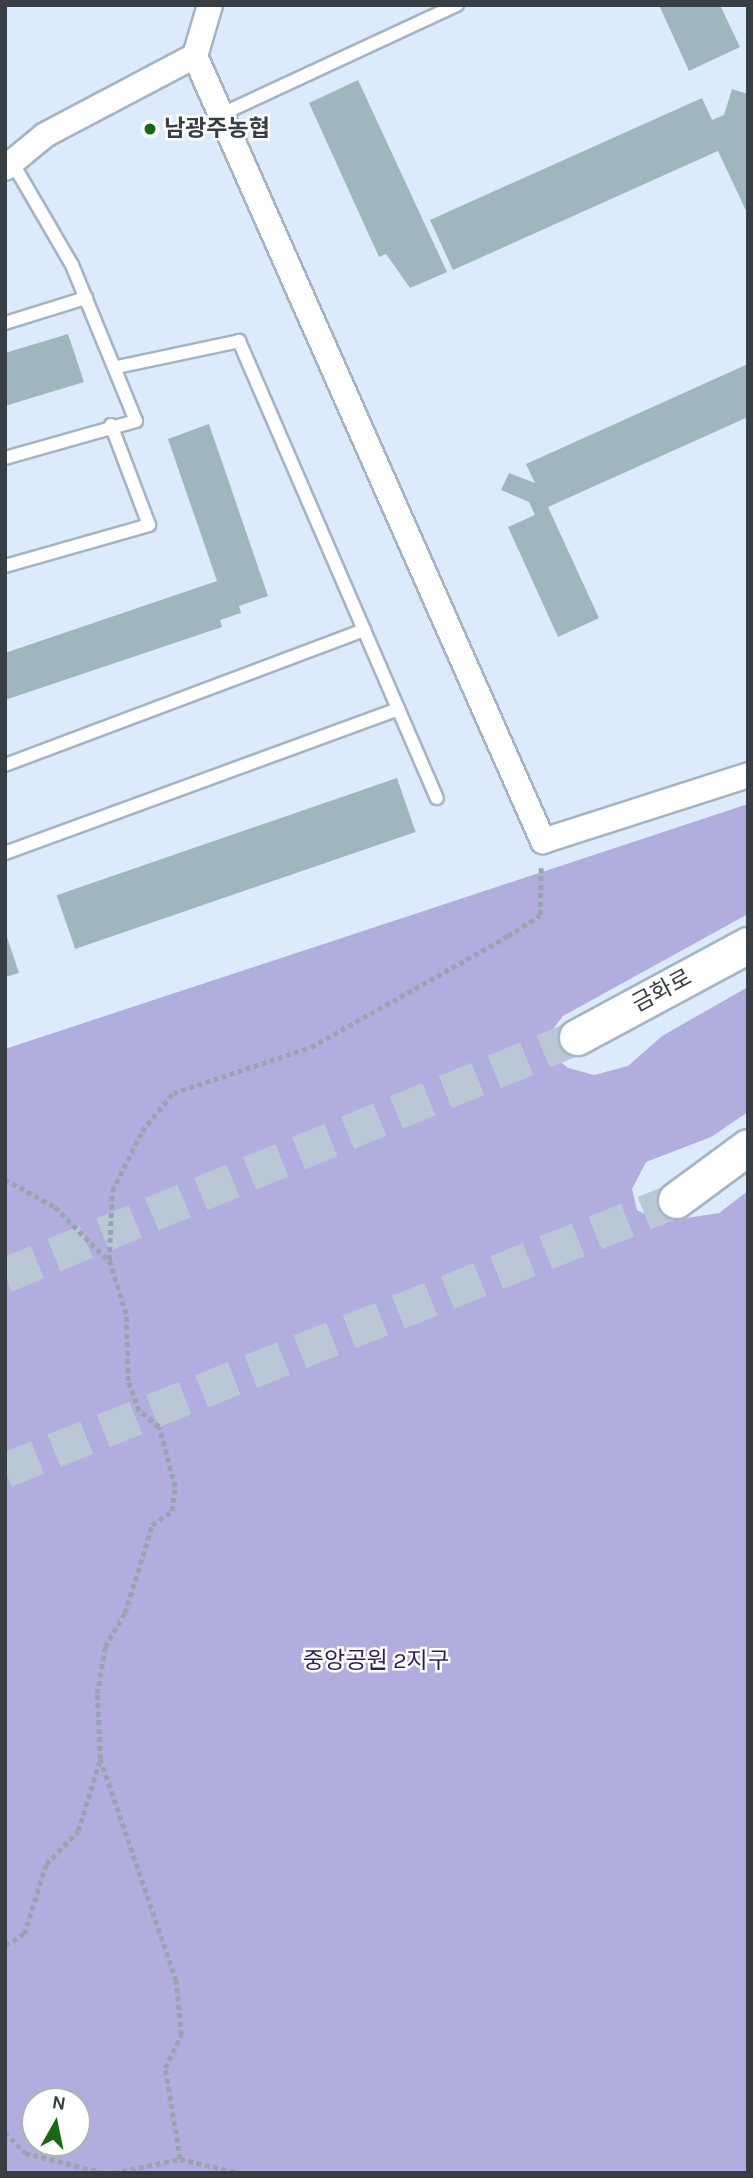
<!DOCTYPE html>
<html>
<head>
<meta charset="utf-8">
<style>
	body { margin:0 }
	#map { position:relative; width:753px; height:2178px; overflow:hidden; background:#dbebfb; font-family:Karla,"Noto Sans KR",sans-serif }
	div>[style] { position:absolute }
	.forest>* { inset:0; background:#b2addf }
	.building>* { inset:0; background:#a0b6bf; transform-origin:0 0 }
	.secondary-tunnel>* { height:35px; margin-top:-17.5px; transform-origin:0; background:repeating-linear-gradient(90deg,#bac8d6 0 35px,transparent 0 53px) }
	.path>* { height:4.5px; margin-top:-2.25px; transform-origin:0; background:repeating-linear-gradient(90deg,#98a4b0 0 5px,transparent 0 8.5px) }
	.roads { filter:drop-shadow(2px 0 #a4b4c2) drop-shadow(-2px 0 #a4b4c2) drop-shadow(0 2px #a4b4c2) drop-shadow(0 -2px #a4b4c2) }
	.service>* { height:12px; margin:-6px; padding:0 6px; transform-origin:6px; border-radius:6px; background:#fff }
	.minor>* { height:24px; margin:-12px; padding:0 12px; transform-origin:12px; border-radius:12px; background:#fff }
	.secondary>* { height:35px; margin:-17.5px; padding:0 17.5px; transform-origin:17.5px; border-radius:17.5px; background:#fff }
	.dots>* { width:19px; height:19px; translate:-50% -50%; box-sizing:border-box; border:4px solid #fff; border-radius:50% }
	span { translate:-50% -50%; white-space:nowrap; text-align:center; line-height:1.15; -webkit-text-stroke:5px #fff; paint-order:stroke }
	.poi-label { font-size:23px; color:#373e44; font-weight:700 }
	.left { translate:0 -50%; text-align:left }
	.street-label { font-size:23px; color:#373e44 }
	.park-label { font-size:23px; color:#2b1d58 }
	.frame { position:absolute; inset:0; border:7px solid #373e44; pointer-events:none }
	.north { position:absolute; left:21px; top:2087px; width:70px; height:70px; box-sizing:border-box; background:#fff; border:2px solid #afb2b4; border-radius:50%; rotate:9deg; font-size:19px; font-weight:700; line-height:28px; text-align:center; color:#373e44 }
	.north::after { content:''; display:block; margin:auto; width:24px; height:32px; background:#176a0f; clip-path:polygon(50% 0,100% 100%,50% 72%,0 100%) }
</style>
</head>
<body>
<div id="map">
	<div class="forest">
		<i style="clip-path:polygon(evenodd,748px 804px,748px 914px,563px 1016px,549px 1034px,549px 1053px,568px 1068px,594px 1075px,628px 1066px,662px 1036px,748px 987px,748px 1112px,711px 1137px,646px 1162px,632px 1189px,637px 1210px,661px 1222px,719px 1213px,748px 1191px,748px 2173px,5px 2173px,5px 1049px,748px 804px,35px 2101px,77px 2101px,77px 2143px,35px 2143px,35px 2101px)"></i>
	</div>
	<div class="building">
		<i style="clip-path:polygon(659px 5px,720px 5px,740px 47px,689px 71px)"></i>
		<i style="clip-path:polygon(358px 80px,447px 272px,410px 288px,386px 254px,379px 257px,309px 103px)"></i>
		<i style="clip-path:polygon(732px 89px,748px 94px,748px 215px,718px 151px,453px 270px,430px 220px,702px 98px,712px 120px,724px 115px)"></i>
		<i style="clip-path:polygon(68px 334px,84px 382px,5px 406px,5px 353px)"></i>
		<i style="clip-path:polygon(748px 364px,748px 417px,548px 507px,599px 618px,558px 637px,508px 527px,535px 515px,529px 502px,501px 490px,509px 473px,535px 483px,526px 464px)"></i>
		<i style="clip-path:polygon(209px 424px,268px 596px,239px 606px,241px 613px,220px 620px,222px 627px,5px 700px,5px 653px,217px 581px,168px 439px)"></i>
		<i style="left:397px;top:778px;width:57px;height:360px;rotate:71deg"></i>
		<i style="clip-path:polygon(5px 931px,19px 973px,5px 977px)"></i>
	</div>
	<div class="secondary-tunnel">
		<i style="left:5px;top:1275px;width:620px;rotate:-22.59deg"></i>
		<i style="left:5px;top:1470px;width:723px;rotate:-21.92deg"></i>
	</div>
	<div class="path">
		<i style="left:5px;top:1179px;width:57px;rotate:29.2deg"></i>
		<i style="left:55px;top:1207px;width:75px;rotate:45deg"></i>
		<i style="left:5px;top:1945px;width:22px;rotate:-30deg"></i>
		<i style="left:24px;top:1934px;width:73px;rotate:-72.6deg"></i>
		<i style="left:46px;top:1864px;width:46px;rotate:-45.9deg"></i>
		<i style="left:78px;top:1831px;width:74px;rotate:-72.8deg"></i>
		<i style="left:5px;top:2132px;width:29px;rotate:46deg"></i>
		<i style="left:25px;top:2153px;width:82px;rotate:14deg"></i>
		<i style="left:180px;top:2159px;width:92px;rotate:-99.4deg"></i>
		<i style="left:165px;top:2068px;width:37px;rotate:-64deg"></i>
		<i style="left:181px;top:2035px;width:54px;rotate:-95.3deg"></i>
		<i style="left:176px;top:1981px;width:235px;rotate:-108.9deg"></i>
		<i style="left:100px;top:1759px;width:65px;rotate:-92.6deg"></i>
		<i style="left:97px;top:1694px;width:48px;rotate:-80.3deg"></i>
		<i style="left:105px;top:1647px;width:39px;rotate:-60deg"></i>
		<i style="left:125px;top:1613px;width:92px;rotate:-72.9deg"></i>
		<i style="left:152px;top:1525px;width:24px;rotate:-35deg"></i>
		<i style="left:172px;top:1511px;width:24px;rotate:-83deg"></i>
		<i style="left:175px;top:1487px;width:62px;rotate:-104.9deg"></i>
		<i style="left:159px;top:1427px;width:26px;rotate:-141deg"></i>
		<i style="left:139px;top:1411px;width:32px;rotate:-110deg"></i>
		<i style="left:128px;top:1381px;width:67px;rotate:-91.7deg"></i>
		<i style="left:126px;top:1314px;width:57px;rotate:-107.5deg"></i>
		<i style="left:109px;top:1260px;width:69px;rotate:-87.5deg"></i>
		<i style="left:112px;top:1191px;width:67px;rotate:-63.4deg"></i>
		<i style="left:142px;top:1131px;width:49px;rotate:-50.8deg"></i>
		<i style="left:173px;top:1093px;width:145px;rotate:-18.4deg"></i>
		<i style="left:311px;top:1047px;width:226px;rotate:-29.4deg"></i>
		<i style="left:508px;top:936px;width:38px;rotate:-33deg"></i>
		<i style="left:540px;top:915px;width:47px;rotate:-88.8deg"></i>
		<i style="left:114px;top:2173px;width:67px;rotate:-12deg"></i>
		<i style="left:180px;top:2159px;width:61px;rotate:13.3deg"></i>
	</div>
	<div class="roads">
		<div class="service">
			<i style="left:222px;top:114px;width:259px;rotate:-24.9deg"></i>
			<i style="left:5px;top:323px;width:85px;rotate:-17.2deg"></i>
			<i style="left:117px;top:367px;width:125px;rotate:-12deg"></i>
			<i style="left:239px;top:341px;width:498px;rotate:66.6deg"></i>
			<i style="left:5px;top:458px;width:136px;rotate:-15.8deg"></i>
			<i style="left:136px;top:421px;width:169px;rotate:-112.3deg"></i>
			<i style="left:72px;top:265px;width:119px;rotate:-120.2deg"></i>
			<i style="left:5px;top:566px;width:150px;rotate:-15.9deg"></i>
			<i style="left:149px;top:525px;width:107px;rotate:-110.8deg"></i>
			<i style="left:5px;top:765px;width:384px;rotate:-20.6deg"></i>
			<i style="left:5px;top:853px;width:419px;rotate:-20.1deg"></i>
		</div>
		<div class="minor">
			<i style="left:195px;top:56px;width:859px;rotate:66.09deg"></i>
			<i style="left:543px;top:841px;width:215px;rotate:-17.8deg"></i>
			<i style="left:5px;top:168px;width:52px;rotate:-39.5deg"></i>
			<i style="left:45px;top:135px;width:170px;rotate:-27.8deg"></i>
			<i style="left:195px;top:56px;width:53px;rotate:-73.6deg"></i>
		</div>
		<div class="secondary">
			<i style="left:577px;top:1037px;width:194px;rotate:-28.3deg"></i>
			<i style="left:676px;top:1200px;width:89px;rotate:-36.4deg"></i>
		</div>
	</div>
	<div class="dots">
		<i style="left:150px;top:129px;background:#176a0f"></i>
	</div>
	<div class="poi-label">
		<span class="left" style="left:164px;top:129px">남광주농협</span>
	</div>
	<div class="street-label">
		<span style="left:662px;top:991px;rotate:-28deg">금화로</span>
	</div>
	<div class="park-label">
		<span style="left:376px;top:1661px">중앙공원 2지구</span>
	</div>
	<div class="frame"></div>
	<div class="north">N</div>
</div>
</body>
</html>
